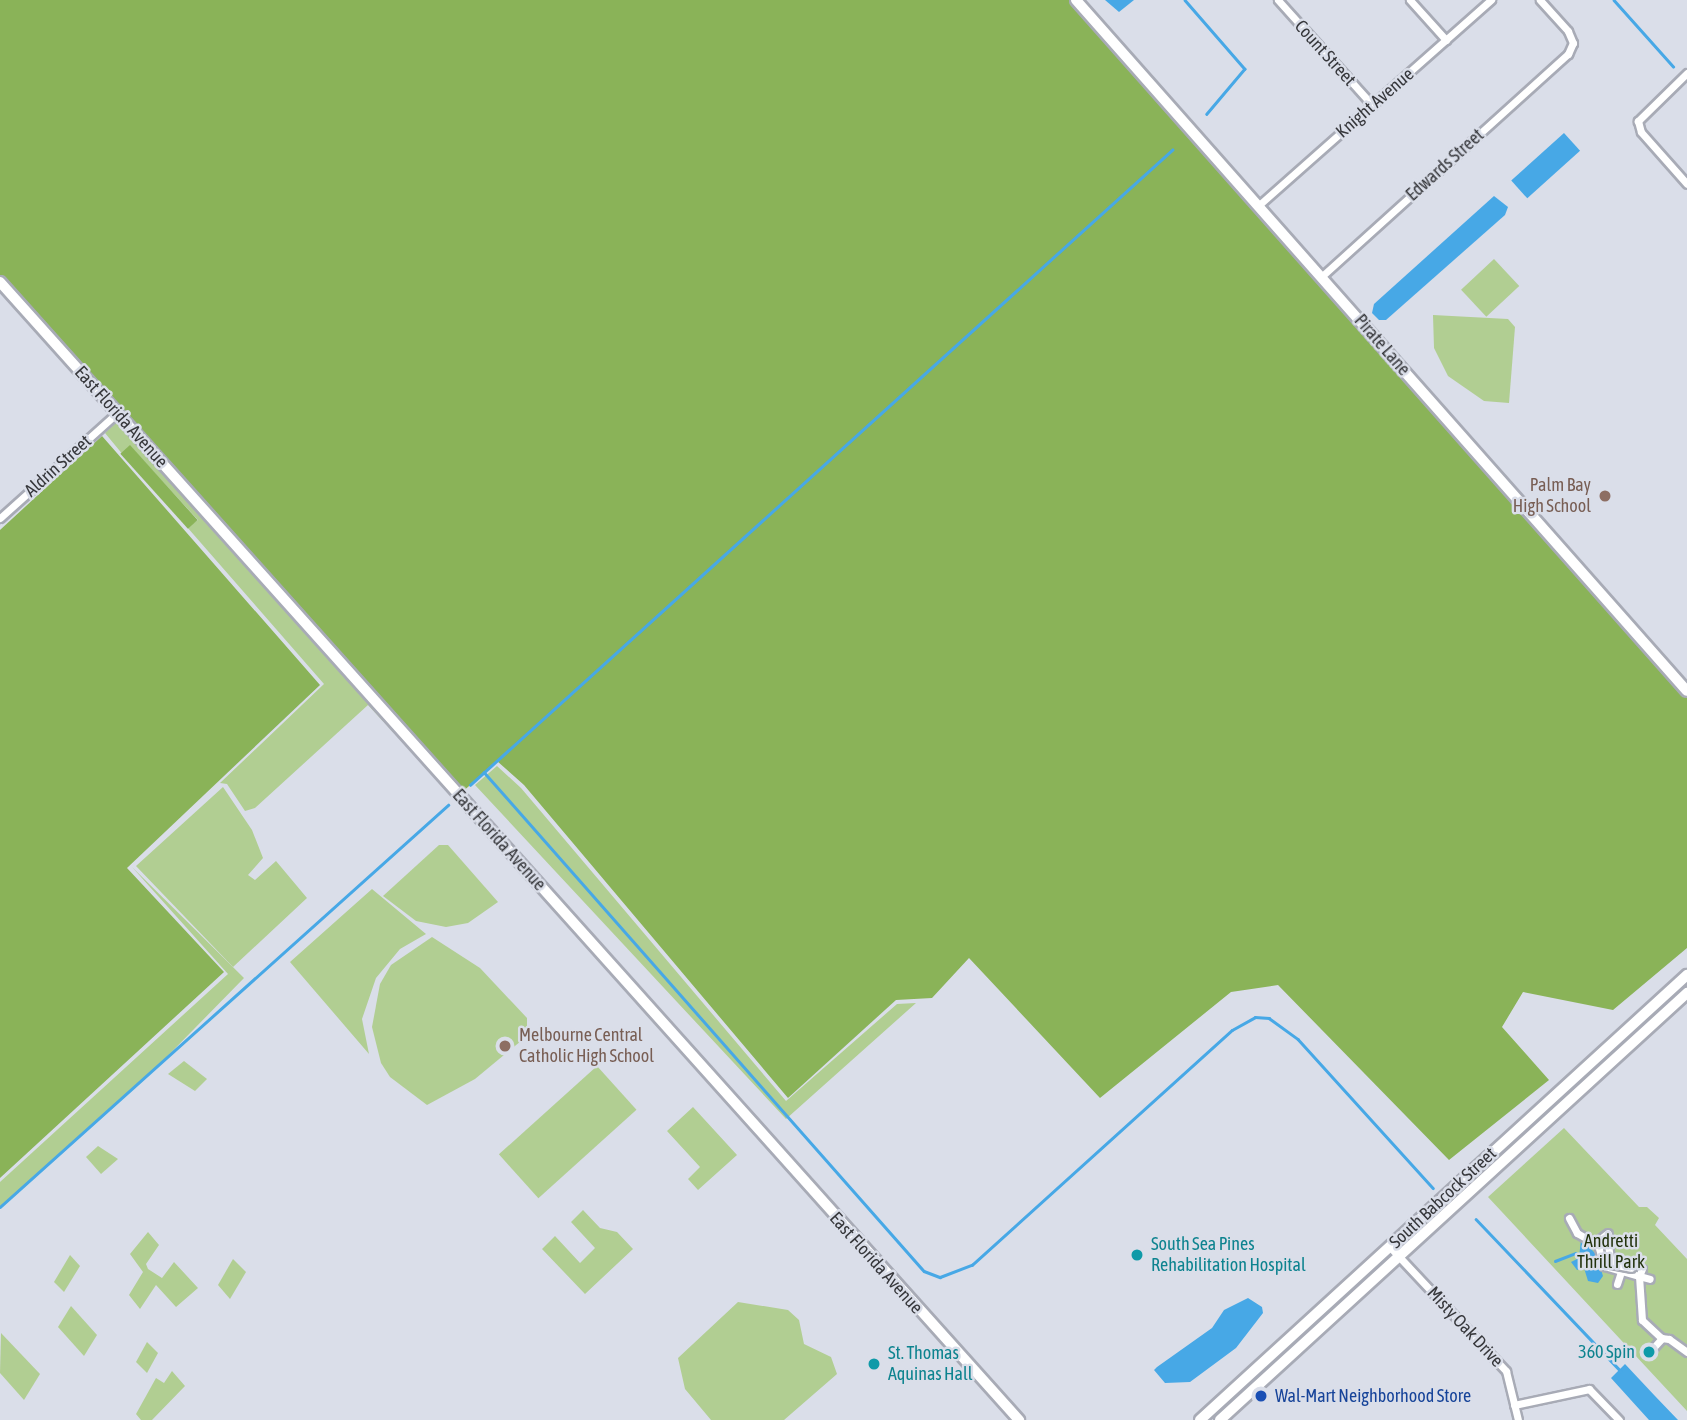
<!DOCTYPE html>
<html>
<head>
<meta charset="utf-8">
<style>
	body { margin:0 }
	#map { position:relative; width:1687px; height:1420px; overflow:hidden; background:#dadee9; font-family:"Asap Condensed",sans-serif }
	div>[style] { position:absolute }
	.green>* { inset:0; background:#b1ce92; transform-origin:0 0 }
	.forest>* { inset:0; background:#8ab358; transform-origin:0 0 }
	.water>* { inset:0; background:#47a8e6; transform-origin:0 0 }
	.stream>* { height:2.5px; margin:-1.25px; padding:0 1.25px; transform-origin:1.25px; border-radius:1.25px; background:#47a8e6 }
	.roads { filter:drop-shadow(2px 0 #a8abb6) drop-shadow(-2px 0 #a8abb6) drop-shadow(0 2px #a8abb6) drop-shadow(0 -2px #a8abb6) }
	.street>* { height:7px; margin:-3.5px; padding:0 3.5px; transform-origin:3.5px; border-radius:3.5px; background:#fff }
	.secondary>* { height:10px; margin:-5px; padding:0 5px; transform-origin:5px; border-radius:5px; background:#fff }
	.bridges { filter:drop-shadow(2px 0 #a8abb6) drop-shadow(-2px 0 #a8abb6) drop-shadow(0 2px #a8abb6) drop-shadow(0 -2px #a8abb6) }
	.street-bridge>* { height:7px; margin:-3.5px; padding:0 3.5px; transform-origin:3.5px; border-radius:3.5px; background:#fff }
	.dots>* { width:19px; height:19px; translate:-50% -50%; box-sizing:border-box; border:4px solid #dadee9; border-radius:50% }
	span { translate:-50% -50%; white-space:nowrap; text-align:center; line-height:1.15; -webkit-text-stroke:5px #dadee9; paint-order:stroke }
	.street-label { font-size:18px; color:#36373b }
	.education-label { font-size:18px; color:#785e54 }
	.right { translate:-100% -50%; text-align:right }
	.left { translate:0 -50%; text-align:left }
	.park-label { font-size:18px; color:#22320c }
	.culture-label { font-size:18px; color:#0d838f }
	.transit-label { font-size:18px; color:#164399 }
</style>
</head>
<body>
<div id="map">
	<div class="green">
		<i style="left:1494px;top:259px;width:37px;height:45px;rotate:47deg"></i>
		<i style="clip-path:polygon(1433px 315px,1508px 319px,1515px 327px,1509px 403px,1484px 401px,1448px 376px,1434px 348px)"></i>
		<i style="clip-path:polygon(118px 421px,445px 787px,445px 788px,368px 705px,255px 808px,245px 811px,227px 784px,220px 783px,324px 684px,187px 527px,198px 520px,130px 446px,124px 456px,105px 433px)"></i>
		<i style="clip-path:polygon(497px 766px,521px 788px,786px 1101px,897px 1004px,916px 1003px,786px 1119px,475px 785px)"></i>
		<i style="clip-path:polygon(223px 787px,252px 830px,263px 858px,248px 875px,255px 880px,276px 861px,307px 898px,233px 967px,136px 866px)"></i>
		<i style="clip-path:polygon(439px 845px,448px 845px,498px 902px,468px 923px,446px 927px,416px 921px,383px 896px)"></i>
		<i style="clip-path:polygon(132px 867px,244px 978px,146px 1078px,0 1209px,0 1182px,228px 974px)"></i>
		<i style="clip-path:polygon(372px 889px,426px 934px,400px 949px,376px 978px,362px 1019px,369px 1054px,290px 962px)"></i>
		<i style="clip-path:polygon(432px 937px,480px 968px,527px 1018px,527px 1036px,475px 1079px,427px 1105px,390px 1077px,381px 1063px,372px 1027px,380px 984px,391px 965px)"></i>
		<i style="clip-path:polygon(184px 1061px,207px 1079px,195px 1091px,168px 1074px)"></i>
		<i style="left:597px;top:1066px;width:59px;height:132px;rotate:48deg"></i>
		<i style="clip-path:polygon(693px 1107px,737px 1155px,698px 1190px,688px 1179px,700px 1167px,667px 1131px)"></i>
		<i style="clip-path:polygon(1564px 1128px,1639px 1207px,1647px 1207px,1659px 1218px,1655px 1225px,1687px 1259px,1687px 1411px,1488px 1197px)"></i>
		<i style="clip-path:polygon(98px 1146px,118px 1159px,101px 1174px,86px 1157px)"></i>
		<i style="clip-path:polygon(583px 1210px,600px 1228px,617px 1232px,633px 1249px,585px 1294px,542px 1249px,555px 1236px,580px 1263px,595px 1248px,571px 1222px)"></i>
		<i style="clip-path:polygon(148px 1232px,159px 1245px,146px 1264px,148px 1269px,162px 1278px,174px 1262px,198px 1288px,176px 1307px,156px 1285px,140px 1309px,129px 1295px,143px 1272px,130px 1254px)"></i>
		<i style="clip-path:polygon(70px 1255px,80px 1266px,64px 1292px,54px 1282px)"></i>
		<i style="clip-path:polygon(233px 1259px,246px 1272px,230px 1299px,218px 1285px)"></i>
		<i style="clip-path:polygon(738px 1302px,788px 1310px,799px 1320px,804px 1344px,831px 1357px,837px 1374px,784px 1420px,711px 1420px,685px 1389px,678px 1358px)"></i>
		<i style="clip-path:polygon(71px 1306px,97px 1335px,84px 1356px,58px 1327px)"></i>
		<i style="clip-path:polygon(1px 1333px,40px 1374px,24px 1400px,0 1373px)"></i>
		<i style="clip-path:polygon(147px 1342px,158px 1353px,147px 1373px,136px 1362px)"></i>
		<i style="clip-path:polygon(172px 1371px,185px 1386px,152px 1420px,141px 1420px,136px 1414px,156px 1378px,164px 1383px)"></i>
	</div>
	<div class="forest">
		<i style="clip-path:polygon(0 0,1076px 0,1687px 691px,1687px 948px,1613px 1010px,1523px 992px,1502px 1027px,1549px 1080px,1449px 1160px,1278px 985px,1231px 992px,1100px 1098px,969px 958px,932px 998px,896px 1000px,788px 1098px,524px 785px,497px 761px,459px 795px,0 282px)"></i>
		<i style="clip-path:polygon(102px 436px,320px 685px,127px 868px,224px 972px,0 1178px,0 530px)"></i>
		<i style="left:130px;top:445px;width:101px;height:13px;rotate:48deg"></i>
	</div>
	<div class="water">
		<i style="clip-path:polygon(1105px 0,1134px 0,1119px 12px)"></i>
		<i style="left:1564px;top:133px;width:24px;height:71px;rotate:48deg"></i>
		<i style="clip-path:polygon(1494px 196px,1508px 207px,1505px 215px,1386px 320px,1379px 320px,1372px 313px,1374px 304px)"></i>
		<i style="clip-path:polygon(1581px 1239px,1596px 1254px,1603px 1276px,1598px 1283px,1588px 1281px,1584px 1268px,1577px 1270px,1571px 1262px,1579px 1258px)"></i>
		<i style="clip-path:polygon(1248px 1298px,1262px 1307px,1263px 1313px,1236px 1348px,1190px 1382px,1165px 1383px,1154px 1370px,1157px 1367px,1212px 1328px,1224px 1310px)"></i>
		<i style="clip-path:polygon(1625px 1364px,1655px 1396px,1678px 1420px,1649px 1420px,1611px 1378px)"></i>
	</div>
	<div class="stream">
		<i style="left:1185px;top:0;width:91px;rotate:49deg"></i>
		<i style="left:1245px;top:69px;width:59px;rotate:130.2deg"></i>
		<i style="left:1614px;top:0;width:89px;rotate:48.2deg"></i>
		<i style="left:484px;top:772px;width:665px;rotate:48.6deg"></i>
		<i style="left:924px;top:1271px;width:17px;rotate:21deg"></i>
		<i style="left:940px;top:1277px;width:34px;rotate:-21deg"></i>
		<i style="left:972px;top:1265px;width:350px;rotate:-42.1deg"></i>
		<i style="left:1232px;top:1030px;width:26px;rotate:-29deg"></i>
		<i style="left:1255px;top:1017px;width:14px;rotate:4deg"></i>
		<i style="left:1269px;top:1018px;width:36px;rotate:36deg"></i>
		<i style="left:1298px;top:1039px;width:201px;rotate:47.8deg"></i>
		<i style="left:470px;top:785px;width:947px;rotate:-42.13deg"></i>
		<i style="left:0;top:1207px;width:602px;rotate:-41.9deg"></i>
		<i style="left:1476px;top:1219px;width:210px;rotate:46.4deg"></i>
		<i style="left:1555px;top:1261px;width:22px;rotate:-21deg"></i>
	</div>
	<div class="roads">
		<div class="street">
			<i style="left:1278px;top:0;width:142px;rotate:48.1deg"></i>
			<i style="left:1410px;top:0;width:54px;rotate:48deg"></i>
			<i style="left:1687px;top:73px;width:69px;rotate:135.6deg"></i>
			<i style="left:1638px;top:121px;width:11px;rotate:75deg"></i>
			<i style="left:1641px;top:132px;width:69px;rotate:48.5deg"></i>
			<i style="left:1259px;top:205px;width:310px;rotate:-41.5deg"></i>
			<i style="left:1321px;top:277px;width:333px;rotate:-42.1deg"></i>
			<i style="left:1568px;top:54px;width:12px;rotate:-66deg"></i>
			<i style="left:1573px;top:43px;width:13px;rotate:-113deg"></i>
			<i style="left:1568px;top:31px;width:42px;rotate:-132.1deg"></i>
			<i style="left:0;top:518px;width:157px;rotate:-41.9deg"></i>
			<i style="left:1569px;top:1218px;width:17px;rotate:62deg"></i>
			<i style="left:1577px;top:1233px;width:24px;rotate:30deg"></i>
			<i style="left:1598px;top:1245px;width:22px;rotate:74deg"></i>
			<i style="left:1604px;top:1266px;width:36px;rotate:16deg"></i>
			<i style="left:1639px;top:1276px;width:44px;rotate:86.1deg"></i>
			<i style="left:1642px;top:1320px;width:26px;rotate:43deg"></i>
			<i style="left:1661px;top:1338px;width:8px;rotate:7deg"></i>
			<i style="left:1669px;top:1339px;width:22px;rotate:36deg"></i>
			<i style="left:1595px;top:1243px;width:16px;rotate:-38deg"></i>
			<i style="left:1390px;top:1247px;width:170px;rotate:46.9deg"></i>
			<i style="left:1506px;top:1371px;width:50px;rotate:76.2deg"></i>
			<i style="left:1642px;top:1269px;width:8px;rotate:113deg"></i>
			<i style="left:1639px;top:1276px;width:11px;rotate:15deg"></i>
			<i style="left:1617px;top:1284px;width:13px;rotate:-72deg"></i>
			<i style="left:1654px;top:1347px;width:12px;rotate:-48deg"></i>
			<i style="left:1514px;top:1405px;width:77px;rotate:-12deg"></i>
			<i style="left:1589px;top:1389px;width:43px;rotate:45.9deg"></i>
		</div>
		<div class="secondary">
			<i style="left:1076px;top:0;width:922px;rotate:48.52deg"></i>
			<i style="left:0;top:282px;width:1528px;rotate:48.16deg"></i>
			<i style="left:1200px;top:1420px;width:660px;rotate:-42.42deg"></i>
			<i style="left:1220px;top:1420px;width:633px;rotate:-42.44deg"></i>
		</div>
	</div>
	<div class="bridges">
		<div class="street-bridge">
			<i style="left:1608px;top:1245px;width:19px;rotate:81deg"></i>
			<i style="left:1611px;top:1264px;width:20px;rotate:11deg"></i>
		</div>
	</div>
	<div class="dots">
		<i style="left:1605px;top:496px;background:#8d6e63"></i>
		<i style="left:505px;top:1046px;background:#8d6e63"></i>
		<i style="left:1137px;top:1255px;background:#0f9aa8"></i>
		<i style="left:1649px;top:1352px;background:#0f9aa8"></i>
		<i style="left:874px;top:1364px;background:#0f9aa8"></i>
		<i style="left:1261px;top:1396px;background:#1a4fb4"></i>
	</div>
	<div class="street-label">
		<span style="left:1325px;top:53px;rotate:48deg">Count Street</span>
		<span style="left:1375px;top:103px;rotate:-41deg">Knight Avenue</span>
		<span style="left:1445px;top:165px;rotate:-42deg">Edwards Street</span>
		<span style="left:1382px;top:345px;rotate:49deg">Pirate Lane</span>
		<span style="left:121px;top:417px;rotate:48deg">East Florida Avenue</span>
		<span style="left:58px;top:466px;rotate:-42deg">Aldrin Street</span>
		<span style="left:499px;top:840px;rotate:48deg">East Florida Avenue</span>
		<span style="left:1443px;top:1198px;rotate:-43deg">South Babcock Street</span>
		<span style="left:876px;top:1263px;rotate:48deg">East Florida Avenue</span>
		<span style="left:1465px;top:1327px;rotate:47deg">Misty Oak Drive</span>
	</div>
	<div class="education-label">
		<span class="right" style="left:1591px;top:496px">Palm Bay<br>High School</span>
		<span class="left" style="left:519px;top:1046px">Melbourne Central<br>Catholic High School</span>
	</div>
	<div class="park-label">
		<span style="left:1611px;top:1252px">Andretti<br>Thrill Park</span>
	</div>
	<div class="culture-label">
		<span class="left" style="left:1151px;top:1255px">South Sea Pines<br>Rehabilitation Hospital</span>
		<span class="right" style="left:1635px;top:1352px">360 Spin</span>
		<span class="left" style="left:888px;top:1364px">St. Thomas<br>Aquinas Hall</span>
	</div>
	<div class="transit-label">
		<span class="left" style="left:1275px;top:1396px">Wal-Mart Neighborhood Store</span>
	</div>
</div>
</body>
</html>
